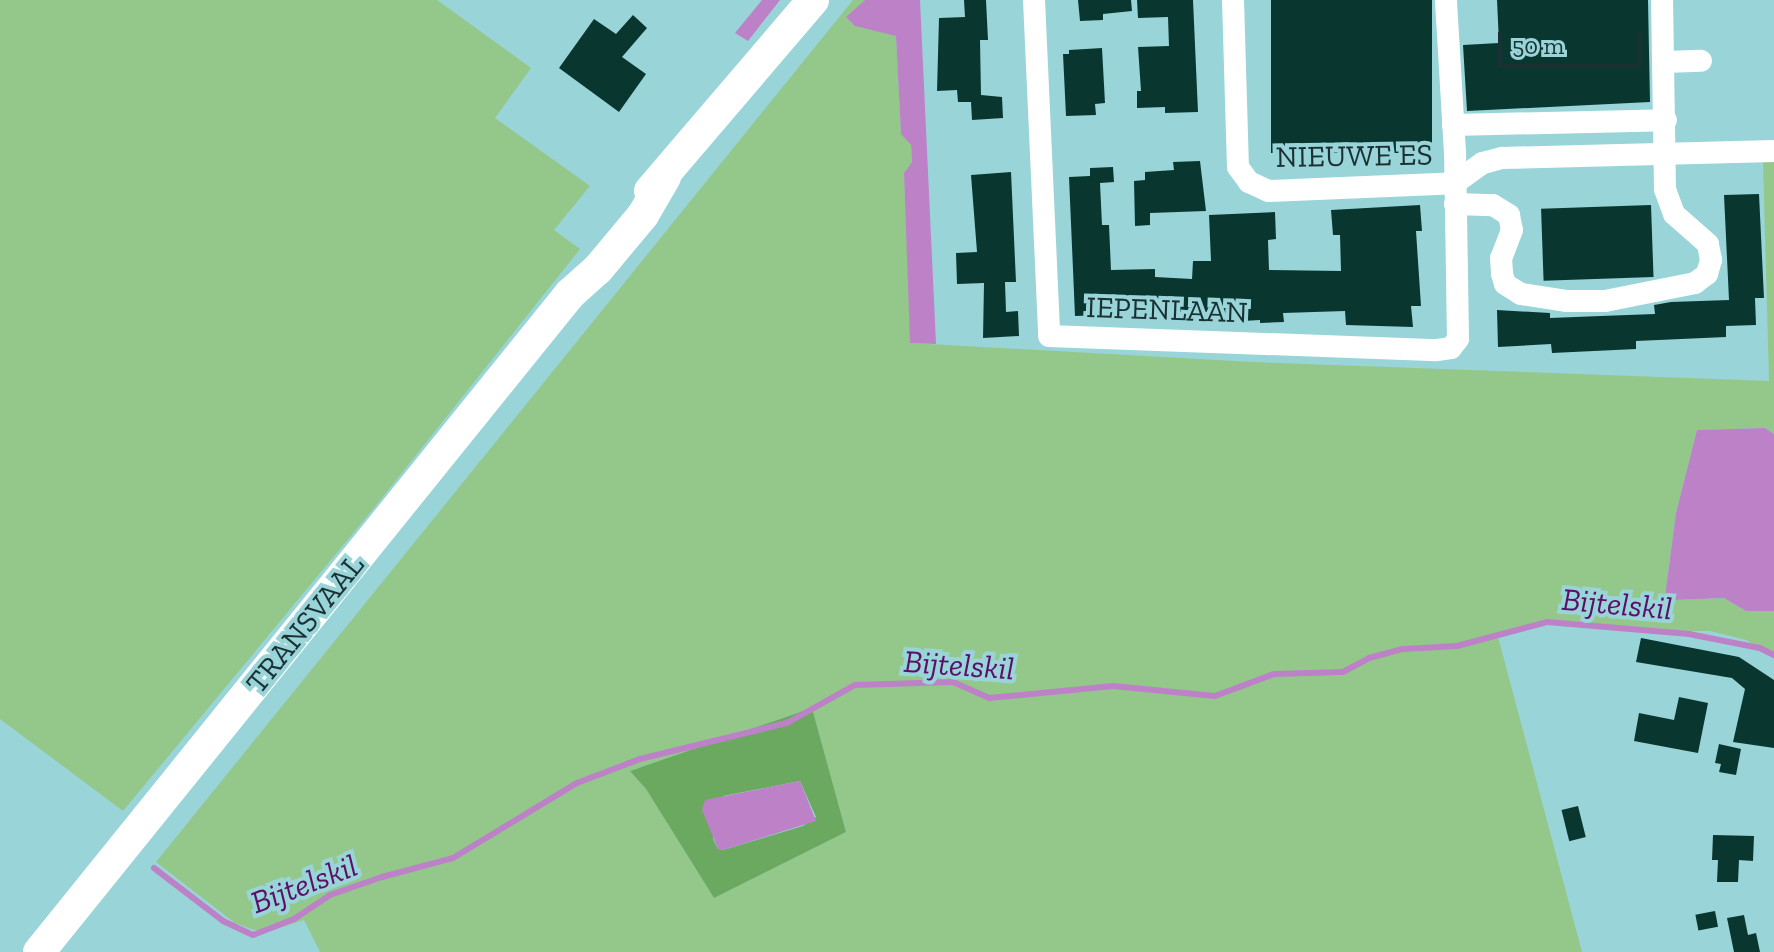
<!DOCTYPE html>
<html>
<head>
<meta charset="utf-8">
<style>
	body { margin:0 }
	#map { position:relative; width:1774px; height:952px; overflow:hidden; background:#99d4d8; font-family:"Zilla Slab",serif }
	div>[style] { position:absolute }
	.green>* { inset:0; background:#94c88b }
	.forest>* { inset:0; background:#6ba961 }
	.water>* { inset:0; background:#bd81c8 }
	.stream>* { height:6px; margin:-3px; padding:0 3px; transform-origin:3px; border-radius:3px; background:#bd81c8 }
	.building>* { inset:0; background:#093730; transform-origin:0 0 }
	.street>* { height:22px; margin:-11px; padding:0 11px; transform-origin:11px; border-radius:11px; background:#fff }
	.secondary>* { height:32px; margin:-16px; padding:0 16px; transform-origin:16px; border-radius:16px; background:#fff }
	span { translate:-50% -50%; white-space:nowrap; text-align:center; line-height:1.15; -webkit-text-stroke:8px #99d4d8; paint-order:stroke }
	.street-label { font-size:30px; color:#193133 }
	.water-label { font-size:32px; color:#5b0f69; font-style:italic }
	.scale { position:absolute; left:1498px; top:32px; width:144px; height:36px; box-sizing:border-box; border:4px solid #193133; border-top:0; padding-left:10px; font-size:24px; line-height:28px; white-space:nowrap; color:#193133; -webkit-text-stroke:6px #99d4d8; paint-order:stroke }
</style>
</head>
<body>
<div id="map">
	<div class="green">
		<i style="clip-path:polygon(0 0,437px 0,531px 68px,495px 118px,590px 186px,554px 230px,580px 249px,374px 508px,123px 811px,0 719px)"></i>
		<i style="clip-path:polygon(evenodd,853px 0,865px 0,847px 17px,896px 35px,901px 133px,911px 145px,912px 162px,904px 173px,911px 343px,1253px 362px,1769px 381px,1763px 161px,1774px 161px,1774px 434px,1765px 428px,1697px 430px,1676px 513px,1665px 595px,1674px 600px,1724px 598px,1746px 611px,1774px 611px,1774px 656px,1746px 640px,1710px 631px,1648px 631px,1560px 621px,1497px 633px,1582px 952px,320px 952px,304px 920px,273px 930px,254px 930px,235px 923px,156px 862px,853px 0,812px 708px,846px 832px,714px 898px,646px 789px,630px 771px,812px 708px)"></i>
	</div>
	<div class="forest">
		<i style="clip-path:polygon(evenodd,812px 708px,846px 832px,714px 898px,646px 789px,630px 771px,812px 708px,800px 781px,816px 817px,803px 826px,723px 850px,718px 849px,713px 839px,723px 796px,800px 781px)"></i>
	</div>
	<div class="water">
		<i style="clip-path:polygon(762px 0,780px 0,748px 41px,735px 33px)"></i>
		<i style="clip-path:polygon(865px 0,920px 0,936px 344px,910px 343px,904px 173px,912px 162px,911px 145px,901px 134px,896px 36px,855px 26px,846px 17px)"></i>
		<i style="clip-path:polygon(1765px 428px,1774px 434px,1774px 611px,1746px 611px,1724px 598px,1674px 600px,1665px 596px,1676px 513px,1697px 430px)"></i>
		<i style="clip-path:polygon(800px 781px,816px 821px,723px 850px,718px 849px,702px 810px,705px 800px)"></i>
	</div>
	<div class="stream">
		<i style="left:154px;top:868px;width:87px;rotate:37.5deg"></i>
		<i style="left:223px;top:921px;width:33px;rotate:25deg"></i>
		<i style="left:253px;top:935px;width:44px;rotate:-21.3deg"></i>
		<i style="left:294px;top:919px;width:43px;rotate:-33.7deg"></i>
		<i style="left:330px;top:895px;width:55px;rotate:-19.1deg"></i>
		<i style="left:382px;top:877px;width:73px;rotate:-15deg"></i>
		<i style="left:453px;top:858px;width:145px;rotate:-31.2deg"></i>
		<i style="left:577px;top:783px;width:67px;rotate:-20.9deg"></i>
		<i style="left:640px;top:759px;width:151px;rotate:-13.8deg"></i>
		<i style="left:787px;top:723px;width:78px;rotate:-29.2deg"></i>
		<i style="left:855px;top:685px;width:98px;rotate:-1.8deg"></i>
		<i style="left:953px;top:682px;width:39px;rotate:24deg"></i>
		<i style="left:989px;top:698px;width:125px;rotate:-5.5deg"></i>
		<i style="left:1113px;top:686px;width:102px;rotate:5.6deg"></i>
		<i style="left:1215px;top:696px;width:63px;rotate:-20.4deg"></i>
		<i style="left:1274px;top:674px;width:69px;rotate:-1.7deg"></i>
		<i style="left:1343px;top:672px;width:30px;rotate:-28deg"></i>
		<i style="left:1369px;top:658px;width:35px;rotate:-15deg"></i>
		<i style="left:1403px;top:649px;width:54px;rotate:-3.2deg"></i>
		<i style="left:1457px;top:646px;width:93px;rotate:-14.9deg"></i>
		<i style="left:1547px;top:622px;width:143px;rotate:4.8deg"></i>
		<i style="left:1689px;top:634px;width:72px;rotate:11.2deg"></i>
		<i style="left:1760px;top:648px;width:16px;rotate:27deg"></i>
	</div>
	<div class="building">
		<i style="clip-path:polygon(964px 0,986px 0,988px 40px,980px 40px,981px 95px,1002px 97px,1003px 118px,972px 120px,971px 102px,958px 102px,957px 90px,937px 91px,939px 18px,965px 17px)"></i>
		<i style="clip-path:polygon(1078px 0,1131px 0,1132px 11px,1103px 14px,1103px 20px,1080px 21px)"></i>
		<i style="clip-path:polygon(1137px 0,1193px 0,1198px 112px,1165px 113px,1165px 107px,1137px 108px,1137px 91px,1141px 91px,1138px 47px,1169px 46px,1168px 17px,1138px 18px)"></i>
		<i style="left:1271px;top:0;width:161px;height:153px"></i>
		<i style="clip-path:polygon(1497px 0,1648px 0,1650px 102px,1467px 111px,1463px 45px,1499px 43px)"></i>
		<i style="clip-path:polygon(633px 15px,647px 28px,622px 57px,646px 74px,619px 112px,559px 68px,594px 19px,616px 34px)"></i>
		<i style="clip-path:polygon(1102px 48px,1105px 103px,1095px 104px,1096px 115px,1066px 116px,1063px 54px,1069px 54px,1069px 50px)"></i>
		<i style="clip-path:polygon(1200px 161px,1206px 211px,1150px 213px,1150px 225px,1135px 226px,1134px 181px,1145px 180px,1145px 172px,1174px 170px,1173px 162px)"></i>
		<i style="clip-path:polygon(1113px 167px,1114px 182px,1100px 183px,1102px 225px,1109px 225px,1111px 270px,1155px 269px,1155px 277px,1192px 279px,1193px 261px,1211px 261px,1209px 215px,1275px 212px,1276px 239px,1268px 240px,1269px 270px,1341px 271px,1340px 235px,1333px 235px,1331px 210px,1420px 205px,1422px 231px,1416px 231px,1421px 306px,1411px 306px,1413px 327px,1346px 325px,1345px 311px,1283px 313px,1284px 322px,1260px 323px,1260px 320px,1226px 322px,1225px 312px,1179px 312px,1179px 318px,1159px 318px,1158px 306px,1135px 308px,1135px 302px,1104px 304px,1105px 315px,1075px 316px,1069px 177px,1090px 176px,1090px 168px)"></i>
		<i style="clip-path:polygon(1011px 172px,1016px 282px,1005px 282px,1006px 312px,1018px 311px,1019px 336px,983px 338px,984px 283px,957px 284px,956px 253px,977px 252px,971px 175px)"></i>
		<i style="clip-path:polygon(1759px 194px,1764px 298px,1755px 298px,1756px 325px,1726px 326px,1726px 337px,1636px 341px,1636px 349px,1552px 353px,1551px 344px,1498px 347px,1497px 310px,1550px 313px,1550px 318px,1601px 316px,1655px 314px,1654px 305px,1671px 302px,1729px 300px,1724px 195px)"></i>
		<i style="left:1651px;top:205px;width:72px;height:110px;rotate:88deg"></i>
		<i style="clip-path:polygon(1641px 638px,1739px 657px,1774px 680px,1774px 748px,1733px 742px,1745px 689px,1732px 678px,1636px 662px)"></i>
		<i style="clip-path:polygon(1679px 697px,1708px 703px,1698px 753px,1634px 741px,1639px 713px,1674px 720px)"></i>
		<i style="clip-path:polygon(1719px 744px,1741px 749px,1736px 775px,1719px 772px,1721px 764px,1715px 763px)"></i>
		<i style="left:1578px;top:806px;width:32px;height:17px;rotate:76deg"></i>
		<i style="clip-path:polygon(1713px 835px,1754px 836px,1753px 861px,1739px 860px,1738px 882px,1717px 882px,1718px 860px,1712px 860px)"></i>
		<i style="left:1715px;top:911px;width:16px;height:20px;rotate:79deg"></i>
		<i style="clip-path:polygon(1744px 915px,1748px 935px,1756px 933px,1760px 952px,1734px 952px,1727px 918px)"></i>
	</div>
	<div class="street">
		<i style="left:1034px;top:0;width:336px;rotate:87.4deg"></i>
		<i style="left:1049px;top:336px;width:388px;rotate:2.1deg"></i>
		<i style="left:1437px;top:350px;width:14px;rotate:-8deg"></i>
		<i style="left:1451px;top:348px;width:11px;rotate:-52deg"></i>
		<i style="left:1458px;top:339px;width:186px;rotate:-90.9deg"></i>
		<i style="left:1455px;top:153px;width:153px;rotate:-93.4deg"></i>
		<i style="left:1233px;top:0;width:167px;rotate:88.3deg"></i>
		<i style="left:1238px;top:167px;width:19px;rotate:54deg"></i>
		<i style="left:1249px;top:182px;width:21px;rotate:25deg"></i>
		<i style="left:1268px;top:191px;width:187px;rotate:-2.4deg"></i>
		<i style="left:1455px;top:183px;width:34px;rotate:-36deg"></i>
		<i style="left:1483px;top:163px;width:20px;rotate:-15deg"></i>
		<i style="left:1502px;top:158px;width:272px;rotate:-1.5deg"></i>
		<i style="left:1665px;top:62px;width:36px;rotate:-2deg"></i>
		<i style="left:1453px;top:125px;width:213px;rotate:-1.3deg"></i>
		<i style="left:1455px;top:204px;width:38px;rotate:2deg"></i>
		<i style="left:1493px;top:205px;width:19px;rotate:32deg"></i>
		<i style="left:1509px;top:215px;width:15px;rotate:79deg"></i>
		<i style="left:1512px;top:230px;width:30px;rotate:111deg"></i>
		<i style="left:1501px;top:258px;width:16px;rotate:86deg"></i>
		<i style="left:1502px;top:274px;width:10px;rotate:73deg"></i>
		<i style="left:1505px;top:284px;width:19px;rotate:32deg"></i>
		<i style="left:1521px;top:294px;width:47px;rotate:8.7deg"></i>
		<i style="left:1567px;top:301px;width:38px"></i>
		<i style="left:1605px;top:301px;width:92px;rotate:-11.3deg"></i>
		<i style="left:1695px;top:283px;width:15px;rotate:-37deg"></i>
		<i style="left:1707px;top:274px;width:15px;rotate:-74deg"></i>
		<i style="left:1711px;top:260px;width:16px;rotate:-101deg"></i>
		<i style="left:1708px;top:244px;width:45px;rotate:-138.6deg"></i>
		<i style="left:1674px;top:214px;width:27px;rotate:-110deg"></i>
		<i style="left:1665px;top:189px;width:189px;rotate:-90.9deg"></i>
	</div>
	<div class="secondary">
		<i style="left:650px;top:191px;width:251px;rotate:-49.5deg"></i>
		<i style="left:39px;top:952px;width:846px;rotate:-51.1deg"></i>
		<i style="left:570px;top:294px;width:38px;rotate:-42deg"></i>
		<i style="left:598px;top:269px;width:70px;rotate:-50.2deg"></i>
		<i style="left:643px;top:215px;width:44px;rotate:-59.9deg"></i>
	</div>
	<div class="street-label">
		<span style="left:1354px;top:156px;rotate:-1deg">NIEUWE ES</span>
		<span style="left:1167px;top:310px;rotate:2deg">IEPENLAAN</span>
		<span style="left:305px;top:624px;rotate:-51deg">TRANSVAAL</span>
	</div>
	<div class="water-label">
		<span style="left:1617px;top:604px;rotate:5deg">Bijtelskil</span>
		<span style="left:959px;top:665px;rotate:4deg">Bijtelskil</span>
		<span style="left:304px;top:884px;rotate:-21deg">Bijtelskil</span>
	</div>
	<div class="scale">50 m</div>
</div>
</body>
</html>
